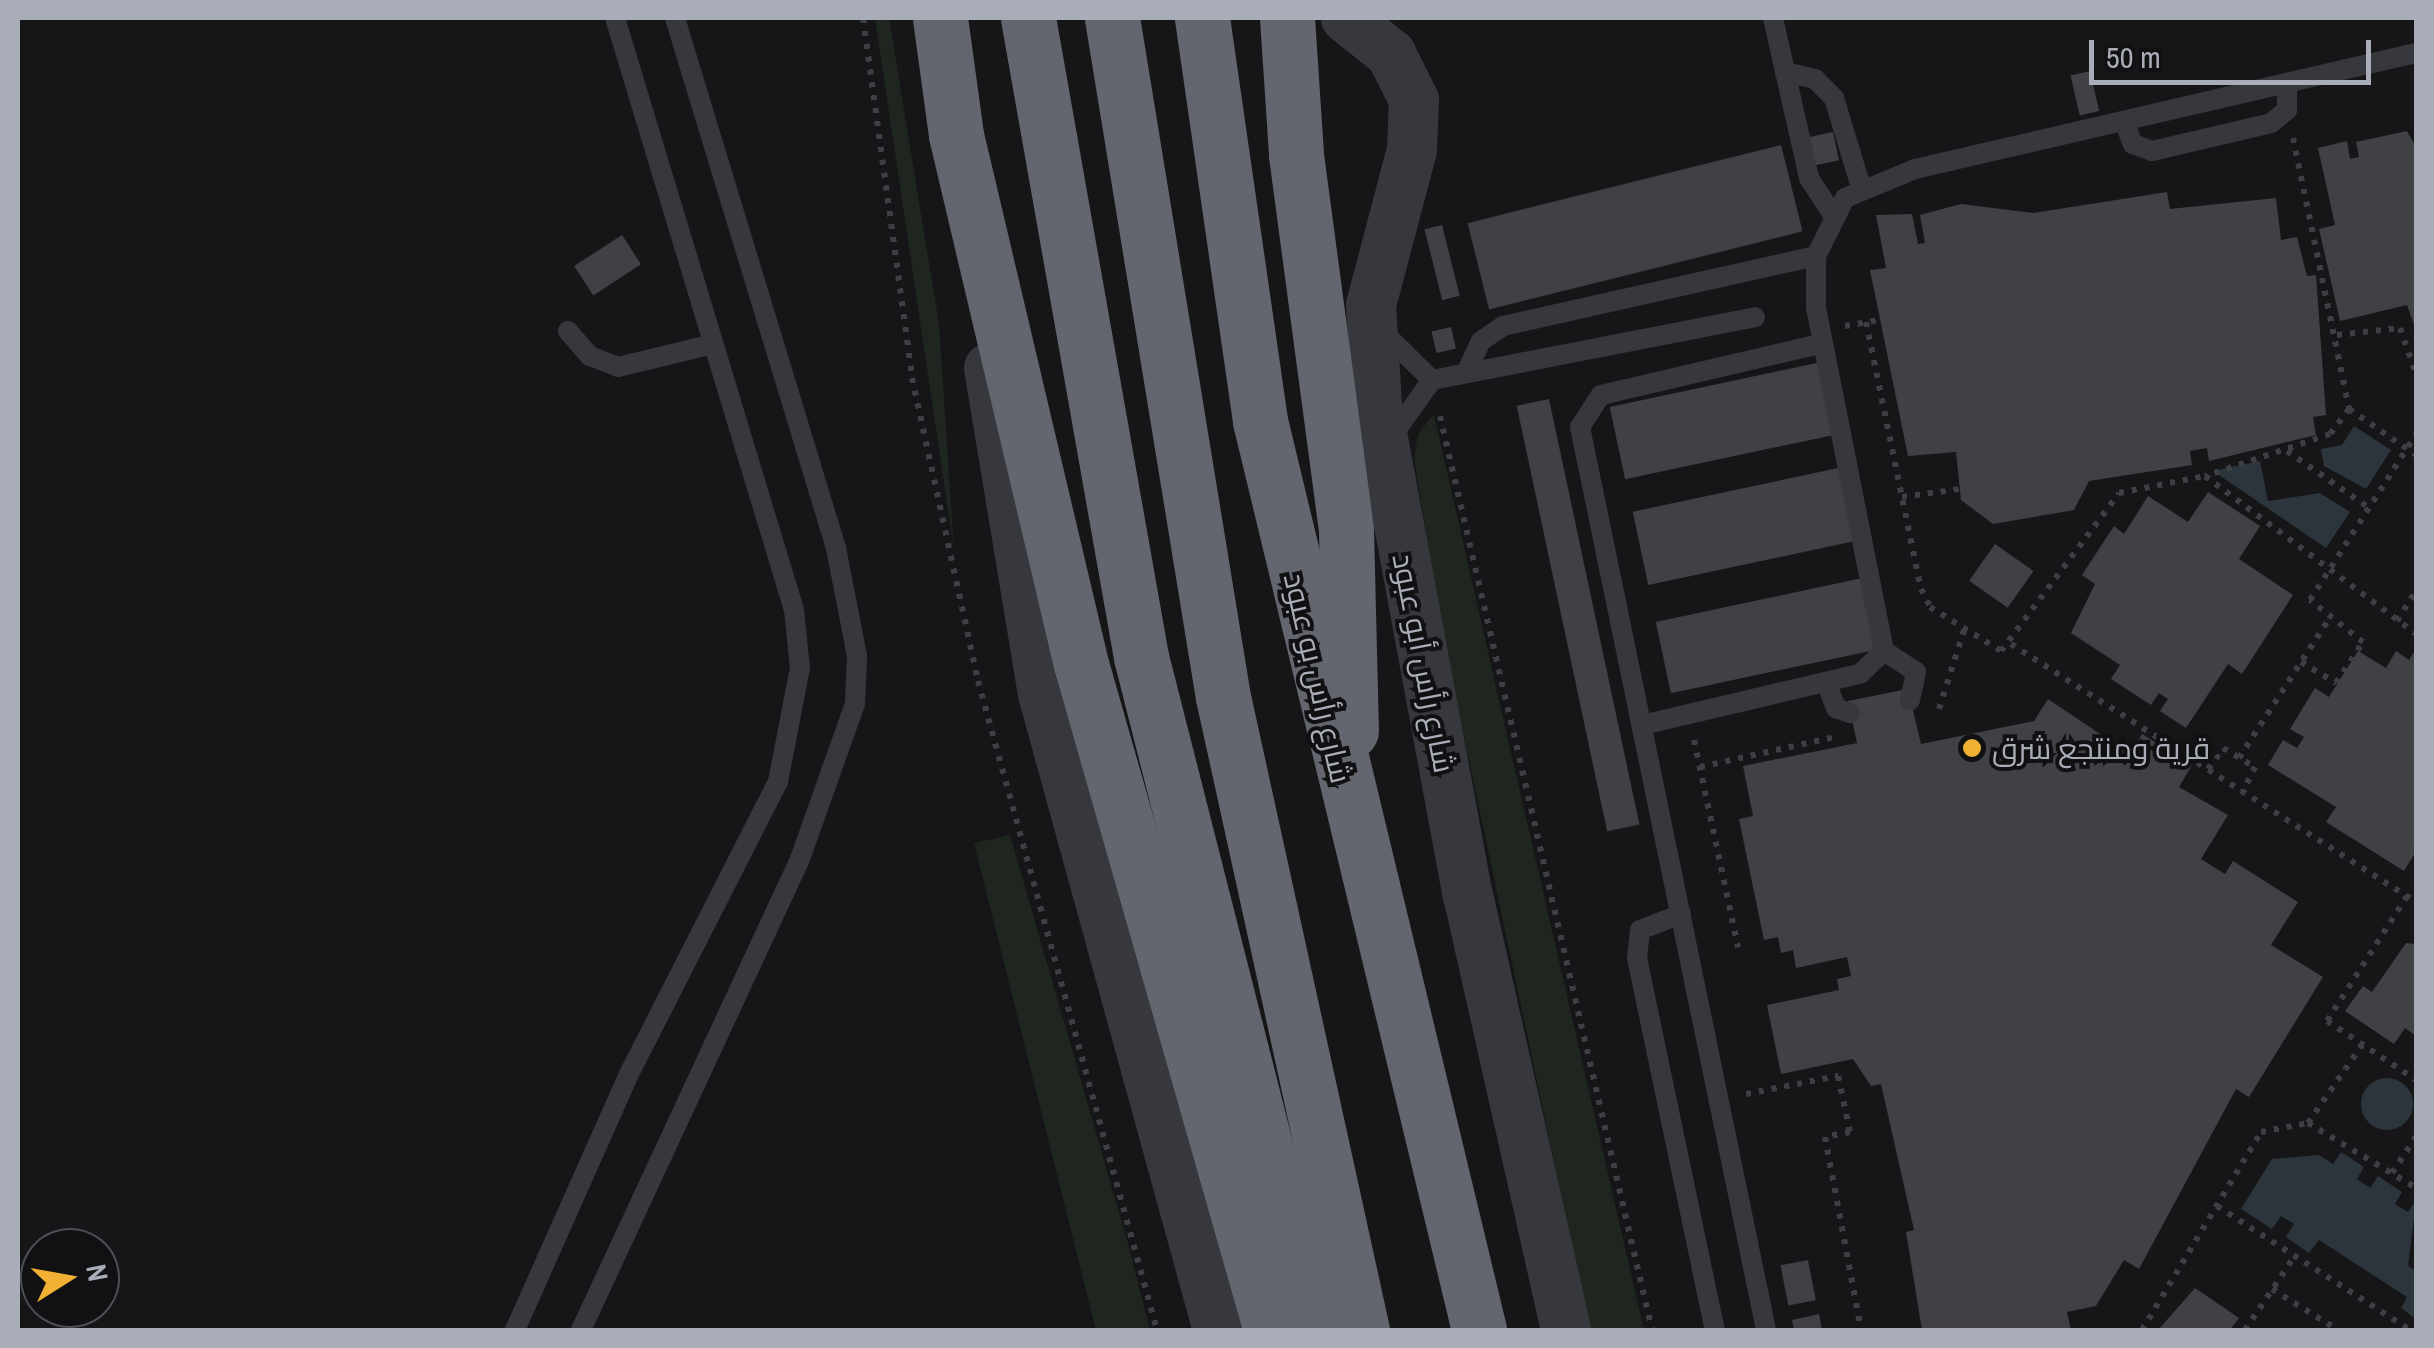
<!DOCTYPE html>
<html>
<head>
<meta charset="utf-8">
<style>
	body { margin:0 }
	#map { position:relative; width:2434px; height:1348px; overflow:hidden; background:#161618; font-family:"Archivo Narrow",Cairo,sans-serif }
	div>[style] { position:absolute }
	.green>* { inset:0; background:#1e261f }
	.water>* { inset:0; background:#2c353c }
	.round { border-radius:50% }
	.building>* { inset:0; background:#404145; transform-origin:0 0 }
	.path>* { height:6px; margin-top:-3px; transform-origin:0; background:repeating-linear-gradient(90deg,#3d3f44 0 5px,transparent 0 13px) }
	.service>* { height:20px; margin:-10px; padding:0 10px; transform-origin:10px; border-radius:10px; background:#37383d }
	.tertiary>* { height:50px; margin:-25px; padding:0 25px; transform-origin:25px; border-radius:25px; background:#37383d }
	.motorway>* { height:55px; margin:-27.5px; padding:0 27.5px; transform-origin:27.5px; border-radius:27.5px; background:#63666e }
	.dots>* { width:28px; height:28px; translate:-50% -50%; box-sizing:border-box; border:5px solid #111113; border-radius:50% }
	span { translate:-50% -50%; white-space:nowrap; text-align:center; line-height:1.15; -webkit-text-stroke:8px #111113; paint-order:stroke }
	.street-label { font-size:30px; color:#a8adb8 }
	.poi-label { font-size:30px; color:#a8adb8 }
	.left { translate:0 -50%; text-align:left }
	.frame { position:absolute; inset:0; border:20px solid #a8adb8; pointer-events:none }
	.north { position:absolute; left:20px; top:1228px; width:100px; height:100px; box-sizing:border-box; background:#111113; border:2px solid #4d4f55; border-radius:50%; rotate:79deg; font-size:28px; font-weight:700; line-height:40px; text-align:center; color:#a8adb8 }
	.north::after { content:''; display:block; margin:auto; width:35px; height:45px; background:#f2b134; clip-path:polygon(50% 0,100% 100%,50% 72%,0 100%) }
	.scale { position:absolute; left:2089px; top:40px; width:282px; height:45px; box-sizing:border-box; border:5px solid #a8adb8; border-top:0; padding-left:12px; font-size:30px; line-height:35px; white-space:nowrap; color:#a8adb8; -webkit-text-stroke:8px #111113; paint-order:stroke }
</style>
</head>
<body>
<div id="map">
	<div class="green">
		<i style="clip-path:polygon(875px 18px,889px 18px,939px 324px,954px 550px)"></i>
		<i style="clip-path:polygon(1434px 414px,1501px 709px,1644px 1330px,1591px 1330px,1587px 1317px,1445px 647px,1414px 459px,1418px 434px)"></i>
		<i style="clip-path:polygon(1010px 835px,1127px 1240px,1150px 1330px,1096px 1330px,974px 843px)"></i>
	</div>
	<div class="water">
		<i style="clip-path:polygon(2354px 426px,2391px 450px,2366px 489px,2324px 466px,2321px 449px,2342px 445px)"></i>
		<i style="clip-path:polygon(2260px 461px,2268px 501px,2320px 493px,2350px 512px,2326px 548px,2213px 471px)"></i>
		<i class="round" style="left:2361px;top:1078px;width:52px;height:52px"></i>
		<i style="clip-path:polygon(2341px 1152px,2364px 1167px,2357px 1179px,2370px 1188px,2378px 1176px,2402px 1192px,2395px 1204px,2408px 1212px,2416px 1200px,2408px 1266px,2416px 1271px,2416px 1319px,2401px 1308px,2407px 1297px,2319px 1240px,2309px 1253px,2286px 1237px,2294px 1224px,2281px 1216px,2272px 1229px,2241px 1209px,2272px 1159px,2319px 1155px,2333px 1164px)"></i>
	</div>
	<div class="building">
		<i style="left:2090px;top:71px;width:41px;height:20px;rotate:77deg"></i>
		<i style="clip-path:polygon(2407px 131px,2416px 147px,2416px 330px,2407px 305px,2340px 321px,2319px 229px,2335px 225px,2318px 148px,2347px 141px,2350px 159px,2359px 157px,2356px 142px)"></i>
		<i style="left:1833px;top:132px;width:29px;height:24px;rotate:78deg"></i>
		<i style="left:1781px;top:145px;width:89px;height:323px;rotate:76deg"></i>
		<i style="clip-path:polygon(2167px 192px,2170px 209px,2276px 198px,2281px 240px,2297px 237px,2307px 276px,2316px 275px,2326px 415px,2313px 417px,2316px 435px,2209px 461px,2207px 448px,2190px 451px,2192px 465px,2089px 481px,2074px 510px,1993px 524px,1961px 500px,1956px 452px,1908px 456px,1870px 270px,1886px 268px,1876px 215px,1912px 214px,1918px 244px,1925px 243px,1920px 215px,1961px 204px,2033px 213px)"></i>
		<i style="left:1442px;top:225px;width:73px;height:18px;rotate:76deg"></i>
		<i style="left:622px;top:235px;width:35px;height:57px;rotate:57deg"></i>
		<i style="left:1451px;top:327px;width:22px;height:20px;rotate:77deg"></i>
		<i style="left:1821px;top:362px;width:74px;height:216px;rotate:78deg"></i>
		<i style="left:1549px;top:399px;width:435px;height:33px;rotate:78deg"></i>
		<i style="left:1843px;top:467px;width:75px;height:215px;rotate:78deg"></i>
		<i style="clip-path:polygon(2208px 492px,2260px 526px,2239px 559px,2293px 595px,2242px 674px,2228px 664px,2186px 728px,2160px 711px,2168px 699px,2159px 693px,2151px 705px,2111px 679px,2120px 665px,2071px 633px,2095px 584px,2082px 575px,2114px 526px,2124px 534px,2148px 496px,2188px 522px)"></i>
		<i style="left:1995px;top:544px;width:47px;height:45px;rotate:35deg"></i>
		<i style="left:1867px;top:577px;width:73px;height:216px;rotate:78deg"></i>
		<i style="clip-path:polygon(2416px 649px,2416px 851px,2404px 871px,2326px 822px,2336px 807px,2268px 765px,2283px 740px,2297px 748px,2304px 737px,2290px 729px,2315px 688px,2329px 697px,2358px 651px,2386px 668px,2396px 651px,2409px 660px)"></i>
		<i style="clip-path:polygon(1908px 689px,1921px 744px,2034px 721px,2048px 699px,2130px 754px,2142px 734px,2192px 765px,2179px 787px,2228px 815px,2201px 859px,2225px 874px,2233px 861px,2298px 902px,2271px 945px,2323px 977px,2249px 1097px,2236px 1089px,2139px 1269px,2124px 1260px,2096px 1306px,2067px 1312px,2071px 1330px,1922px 1330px,1906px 1232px,1914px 1230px,1881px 1084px,1871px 1086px,1853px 1059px,1781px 1074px,1767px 1005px,1839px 990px,1837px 979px,1851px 976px,1847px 957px,1796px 968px,1793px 950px,1781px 953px,1778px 937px,1764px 940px,1739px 819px,1753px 816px,1743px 766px,1857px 743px,1848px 701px)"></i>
		<i style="clip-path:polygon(2406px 943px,2416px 944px,2416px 1036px,2405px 1028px,2394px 1044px,2345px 1011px,2363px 986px,2372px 992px)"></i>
		<i style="left:1808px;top:1260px;width:41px;height:28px;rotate:79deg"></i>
		<i style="clip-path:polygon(2195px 1288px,2239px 1318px,2230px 1330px,2158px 1330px)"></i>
		<i style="clip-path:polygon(1819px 1314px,1822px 1330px,1794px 1330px,1792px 1320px)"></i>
	</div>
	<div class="path">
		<i style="left:863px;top:18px;width:363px;rotate:82.2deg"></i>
		<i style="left:912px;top:378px;width:310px;rotate:77.7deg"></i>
		<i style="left:978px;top:681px;width:673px;rotate:74.58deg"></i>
		<i style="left:2293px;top:138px;width:277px;rotate:78.3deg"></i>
		<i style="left:2349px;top:409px;width:81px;rotate:34.5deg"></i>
		<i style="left:1866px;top:322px;width:273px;rotate:78.4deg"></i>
		<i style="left:1921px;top:589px;width:20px;rotate:63deg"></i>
		<i style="left:1930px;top:607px;width:84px;rotate:31.8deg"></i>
		<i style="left:2001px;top:651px;width:197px;rotate:-53.2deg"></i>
		<i style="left:2119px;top:493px;width:88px;rotate:-11.2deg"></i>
		<i style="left:1845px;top:326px;width:39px;rotate:-10deg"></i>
		<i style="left:2337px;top:335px;width:63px;rotate:-6.3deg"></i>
		<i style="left:2400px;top:328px;width:49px;rotate:70.8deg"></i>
		<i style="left:2349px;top:409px;width:31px;rotate:127deg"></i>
		<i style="left:2330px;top:434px;width:132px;rotate:161.4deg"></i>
		<i style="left:2205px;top:476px;width:264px;rotate:36.8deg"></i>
		<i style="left:1440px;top:416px;width:938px;rotate:76.94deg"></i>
		<i style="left:2287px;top:451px;width:100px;rotate:34.8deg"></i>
		<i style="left:1902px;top:497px;width:59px;rotate:-7.9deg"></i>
		<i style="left:2397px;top:621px;width:36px;rotate:-58deg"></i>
		<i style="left:2011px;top:644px;width:480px;rotate:32.5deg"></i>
		<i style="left:2301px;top:662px;width:41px;rotate:31deg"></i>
		<i style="left:2336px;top:683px;width:49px;rotate:-56.6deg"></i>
		<i style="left:2363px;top:642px;width:68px;rotate:-141.6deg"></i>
		<i style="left:2310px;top:600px;width:197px;rotate:-57.4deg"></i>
		<i style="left:1939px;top:709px;width:83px;rotate:-72.4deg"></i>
		<i style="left:1694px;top:740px;width:212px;rotate:78deg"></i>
		<i style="left:2239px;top:758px;width:166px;rotate:-57.1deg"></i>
		<i style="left:1700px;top:767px;width:137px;rotate:-12.6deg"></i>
		<i style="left:2208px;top:769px;width:26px;rotate:-54deg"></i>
		<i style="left:2223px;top:748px;width:37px;rotate:31deg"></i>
		<i style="left:2255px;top:767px;width:28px;rotate:116deg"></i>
		<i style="left:2407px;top:896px;width:148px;rotate:122.6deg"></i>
		<i style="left:2327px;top:1021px;width:107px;rotate:33.5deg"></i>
		<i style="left:1746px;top:1094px;width:94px;rotate:-11.1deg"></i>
		<i style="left:1838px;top:1076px;width:57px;rotate:77.9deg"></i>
		<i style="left:1850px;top:1132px;width:25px;rotate:169deg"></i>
		<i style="left:1825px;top:1137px;width:196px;rotate:79.4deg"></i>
		<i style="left:2308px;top:1123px;width:95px;rotate:-55.3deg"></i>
		<i style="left:2392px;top:1173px;width:43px;rotate:-56.3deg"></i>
		<i style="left:2217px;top:1206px;width:229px;rotate:32.7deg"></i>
		<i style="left:2272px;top:1289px;width:78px;rotate:31.8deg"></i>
		<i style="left:2142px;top:1330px;width:231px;rotate:-59deg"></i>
		<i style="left:2261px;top:1132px;width:48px;rotate:-10.8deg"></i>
		<i style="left:2308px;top:1123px;width:126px;rotate:31deg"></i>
		<i style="left:2245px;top:1330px;width:88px;rotate:-56.1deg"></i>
	</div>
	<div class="service">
		<i style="left:1773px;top:18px;width:164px;rotate:77.3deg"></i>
		<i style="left:1809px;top:178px;width:44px;rotate:57deg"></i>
		<i style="left:1785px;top:72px;width:31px;rotate:13deg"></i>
		<i style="left:1815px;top:79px;width:27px;rotate:45deg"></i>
		<i style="left:1834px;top:98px;width:93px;rotate:73.1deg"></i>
		<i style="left:2124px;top:121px;width:25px;rotate:69deg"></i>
		<i style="left:2133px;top:144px;width:20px;rotate:20deg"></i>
		<i style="left:2152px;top:151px;width:122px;rotate:-13.2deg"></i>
		<i style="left:2271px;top:123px;width:21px;rotate:-39deg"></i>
		<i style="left:2287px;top:110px;width:27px;rotate:-90deg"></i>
		<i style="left:568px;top:331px;width:33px;rotate:49deg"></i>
		<i style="left:590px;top:356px;width:30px;rotate:21deg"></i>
		<i style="left:618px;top:367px;width:98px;rotate:-13.6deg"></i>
		<i style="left:1384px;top:333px;width:67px;rotate:44.4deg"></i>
		<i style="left:1466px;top:373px;width:35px;rotate:-65deg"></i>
		<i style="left:1481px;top:341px;width:27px;rotate:-34deg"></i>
		<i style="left:1503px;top:326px;width:321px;rotate:-12.6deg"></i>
		<i style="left:1392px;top:436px;width:69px;rotate:-54.5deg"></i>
		<i style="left:1432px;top:380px;width:329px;rotate:-11deg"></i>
		<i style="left:1884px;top:651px;width:38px;rotate:33deg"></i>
		<i style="left:1916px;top:672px;width:29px;rotate:102deg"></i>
		<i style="left:1826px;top:682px;width:28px;rotate:69deg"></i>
		<i style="left:1836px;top:708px;width:15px;rotate:20deg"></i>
		<i style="left:1642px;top:725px;width:224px;rotate:-13.2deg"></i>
		<i style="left:1860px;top:674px;width:33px;rotate:-44deg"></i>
		<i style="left:1884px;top:651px;width:349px;rotate:-101.2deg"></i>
		<i style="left:1816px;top:309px;width:53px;rotate:-90deg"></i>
		<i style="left:1816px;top:256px;width:65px;rotate:-63.4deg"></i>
		<i style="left:1845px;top:198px;width:76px;rotate:-22.5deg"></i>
		<i style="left:1915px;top:169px;width:514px;rotate:-13.04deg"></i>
		<i style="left:1681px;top:914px;width:44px;rotate:158.7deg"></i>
		<i style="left:1640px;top:930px;width:28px;rotate:96deg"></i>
		<i style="left:1637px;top:958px;width:380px;rotate:78.2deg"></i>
		<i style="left:515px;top:1330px;width:280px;rotate:-66deg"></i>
		<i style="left:629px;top:1074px;width:328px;rotate:-63deg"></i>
		<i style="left:778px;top:782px;width:116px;rotate:-79.1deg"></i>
		<i style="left:800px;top:668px;width:58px;rotate:-95.9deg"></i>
		<i style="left:794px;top:610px;width:618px;rotate:-106.82deg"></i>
		<i style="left:581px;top:1330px;width:519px;rotate:-65.06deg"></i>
		<i style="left:800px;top:859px;width:164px;rotate:-70.5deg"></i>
		<i style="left:855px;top:704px;width:48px;rotate:-87.6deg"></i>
		<i style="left:857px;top:656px;width:110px;rotate:-101deg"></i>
		<i style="left:836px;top:548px;width:554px;rotate:-106.9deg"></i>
		<i style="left:1766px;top:1330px;width:922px;rotate:-101.64deg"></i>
		<i style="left:1580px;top:427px;width:38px;rotate:-57deg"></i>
		<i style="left:1601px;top:395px;width:226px;rotate:-13.1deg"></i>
	</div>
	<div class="tertiary">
		<i style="left:1346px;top:18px;width:58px;rotate:38.7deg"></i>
		<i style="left:1391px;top:54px;width:51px;rotate:63.4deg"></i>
		<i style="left:1414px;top:100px;width:50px;rotate:92.3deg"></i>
		<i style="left:1412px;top:150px;width:160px;rotate:104.8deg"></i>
		<i style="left:1371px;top:305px;width:101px;rotate:86.6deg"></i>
		<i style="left:1377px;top:406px;width:497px;rotate:79.5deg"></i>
		<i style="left:1468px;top:895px;width:446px;rotate:77.3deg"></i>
		<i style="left:989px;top:368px;width:330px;rotate:80.6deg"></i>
		<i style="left:1043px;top:694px;width:660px;rotate:74.62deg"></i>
	</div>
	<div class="motorway">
		<i style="left:940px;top:18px;width:118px;rotate:82.2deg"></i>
		<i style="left:956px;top:135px;width:544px;rotate:76.71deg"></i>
		<i style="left:1081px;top:664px;width:693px;rotate:74.08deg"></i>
		<i style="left:1028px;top:18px;width:649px;rotate:79.97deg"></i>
		<i style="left:1141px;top:657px;width:694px;rotate:75.74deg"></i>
		<i style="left:1112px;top:18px;width:688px;rotate:80.72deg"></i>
		<i style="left:1223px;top:697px;width:648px;rotate:77.62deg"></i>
		<i style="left:1202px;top:18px;width:407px;rotate:81.8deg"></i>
		<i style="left:1260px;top:421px;width:935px;rotate:76.45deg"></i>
		<i style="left:1287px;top:18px;width:137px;rotate:86.2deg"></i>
		<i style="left:1296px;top:155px;width:377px;rotate:82.4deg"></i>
		<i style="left:1346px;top:529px;width:202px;rotate:88.6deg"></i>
	</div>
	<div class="dots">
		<i style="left:1972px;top:748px;background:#f2b134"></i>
	</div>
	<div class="street-label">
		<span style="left:1424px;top:663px;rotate:79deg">شارع رأس أبو عبود</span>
		<span style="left:1318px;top:678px;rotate:77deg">شارع رأس بو عبود</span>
	</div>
	<div class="poi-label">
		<span class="left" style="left:1992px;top:748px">قرية ومنتجع شرق</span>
	</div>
	<div class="frame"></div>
	<div class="north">N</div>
	<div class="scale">50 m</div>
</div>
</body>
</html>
